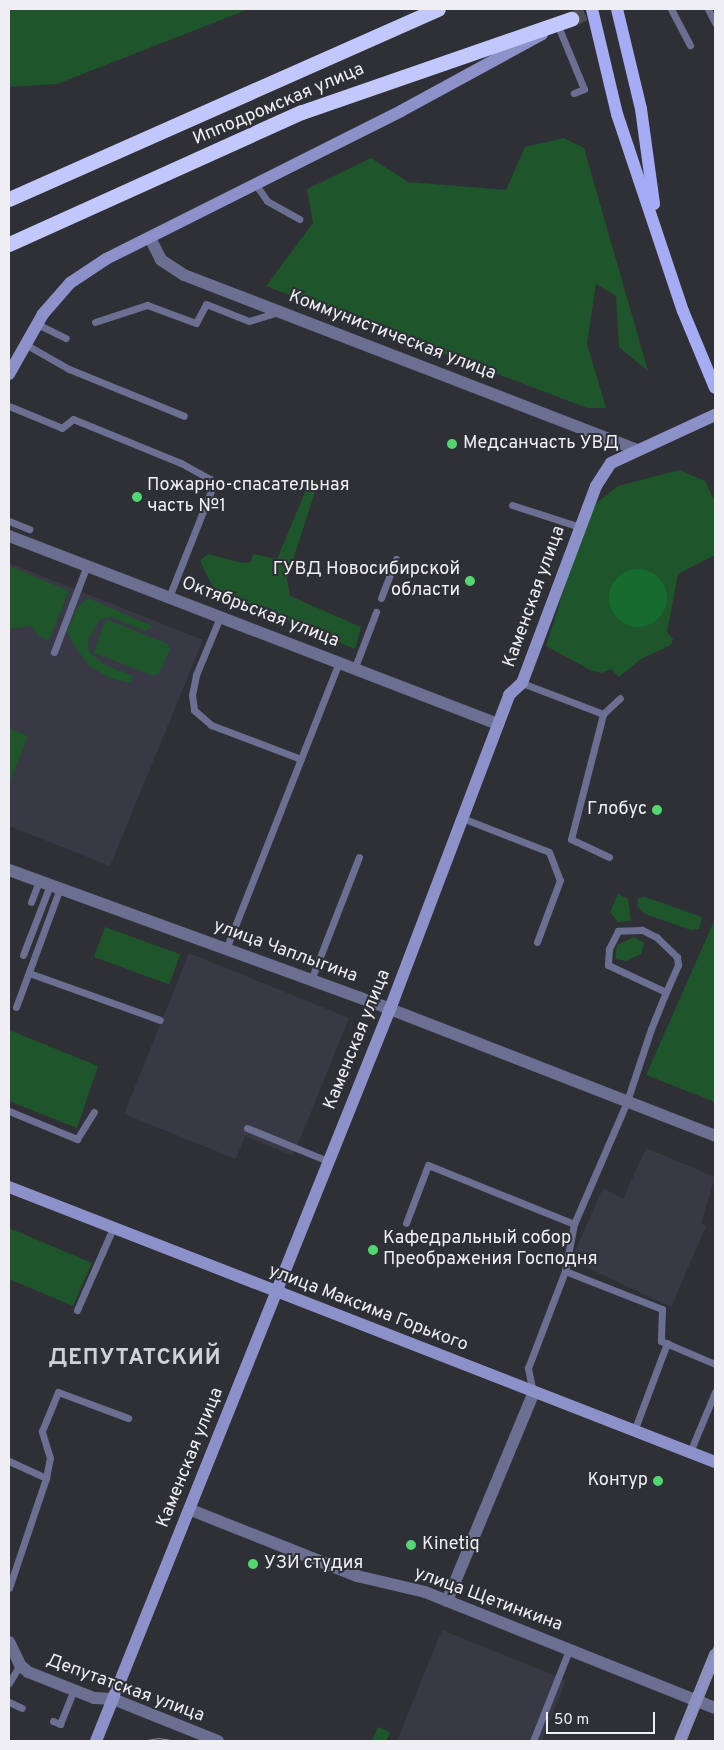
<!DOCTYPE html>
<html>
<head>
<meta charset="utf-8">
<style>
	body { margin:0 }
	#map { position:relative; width:724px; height:1750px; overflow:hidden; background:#2f3036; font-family:Overpass,sans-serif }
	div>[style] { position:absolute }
	.built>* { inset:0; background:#383945 }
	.green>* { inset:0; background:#1e552a; transform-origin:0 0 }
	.water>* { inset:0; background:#166b2f }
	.round { border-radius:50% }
	.highway-tunnel>* { height:15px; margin-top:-7.5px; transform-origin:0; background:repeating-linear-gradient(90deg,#4c4d52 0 15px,transparent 0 23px) }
	.lane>* { height:7px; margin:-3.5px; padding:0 3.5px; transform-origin:3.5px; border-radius:3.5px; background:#6b6f92 }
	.street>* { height:12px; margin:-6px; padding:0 6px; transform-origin:6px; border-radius:6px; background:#6b6f92 }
	.secondary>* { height:12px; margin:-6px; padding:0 6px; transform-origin:6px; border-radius:6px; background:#8c91ca }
	.primary>* { height:12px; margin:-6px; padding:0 6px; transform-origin:6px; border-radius:6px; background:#a5acf4 }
	.highway>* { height:15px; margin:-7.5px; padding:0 7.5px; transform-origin:7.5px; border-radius:7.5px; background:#c2c8fc }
	.tram>* { height:1px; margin:-0.5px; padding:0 0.5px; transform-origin:0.5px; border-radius:0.5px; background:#8e8f94 }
	.primary-bridge>* { height:12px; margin:-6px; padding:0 6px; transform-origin:6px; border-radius:6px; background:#a5acf4 }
	.dots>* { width:14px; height:14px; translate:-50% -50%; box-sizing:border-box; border:2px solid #2f3036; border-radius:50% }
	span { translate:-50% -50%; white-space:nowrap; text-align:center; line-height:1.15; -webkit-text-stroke:4px #2f3036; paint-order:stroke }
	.street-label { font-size:18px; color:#efeff3 }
	.poi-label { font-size:18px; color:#efeff3 }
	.left { translate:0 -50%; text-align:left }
	.right { translate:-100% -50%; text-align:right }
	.district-label { font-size:22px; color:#d0d1d9; font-weight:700; letter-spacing:1px }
	.frame { position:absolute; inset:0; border:10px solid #efeff3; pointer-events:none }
	.scale { position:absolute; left:546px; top:1712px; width:109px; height:22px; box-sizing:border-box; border:2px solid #efeff3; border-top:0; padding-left:6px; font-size:15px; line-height:18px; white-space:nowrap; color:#efeff3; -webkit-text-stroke:4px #2f3036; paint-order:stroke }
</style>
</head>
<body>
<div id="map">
	<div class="built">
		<i style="clip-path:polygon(9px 563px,203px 640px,110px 866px,9px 826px)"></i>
		<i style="clip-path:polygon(189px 953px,349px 1018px,293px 1156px,245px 1136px,236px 1159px,124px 1114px)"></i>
		<i style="clip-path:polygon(646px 1148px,715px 1177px,701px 1223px,706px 1226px,671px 1307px,571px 1260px,603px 1188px,623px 1199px)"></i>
		<i style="clip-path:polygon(442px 1630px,566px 1680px,542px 1741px,397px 1741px)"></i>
	</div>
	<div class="green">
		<i style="clip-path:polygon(9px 9px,249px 9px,57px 84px,9px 87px)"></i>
		<i style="clip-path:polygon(564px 138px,584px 148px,648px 371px,619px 347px,616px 296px,596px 284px,587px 344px,606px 408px,587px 408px,266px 286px,313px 223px,307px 189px,371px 158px,408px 182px,506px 190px,525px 147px)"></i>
		<i style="clip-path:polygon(679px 470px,705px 481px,715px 502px,715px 555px,678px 574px,667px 632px,673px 639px,671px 645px,641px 659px,619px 677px,611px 669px,601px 673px,590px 670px,546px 646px,590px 508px,618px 486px)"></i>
		<i style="clip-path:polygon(311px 478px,318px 482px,287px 579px,290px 596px,361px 627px,355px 649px,214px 589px,200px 561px,208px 554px,242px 563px,251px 562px,253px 554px,277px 559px)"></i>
		<i style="clip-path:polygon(9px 566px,69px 591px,49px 640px,40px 637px,31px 626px,9px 629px)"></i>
		<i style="clip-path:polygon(88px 598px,152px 626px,145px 631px,111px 617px,100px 619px,88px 640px,89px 652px,105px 665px,133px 676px,131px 683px,110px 678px,89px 666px,72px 642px,67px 631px,77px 608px)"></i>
		<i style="clip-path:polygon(108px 620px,168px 644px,170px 649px,159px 674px,154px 676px,94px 653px,104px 623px)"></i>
		<i style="clip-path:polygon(9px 728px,28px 736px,9px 784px)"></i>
		<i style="clip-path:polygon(618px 894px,628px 899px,631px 921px,618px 922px,610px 912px)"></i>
		<i style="clip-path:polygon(645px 897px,702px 917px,699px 929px,691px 930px,645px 914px,637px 906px,638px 898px)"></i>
		<i style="clip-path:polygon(715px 919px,715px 1102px,646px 1075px)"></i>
		<i style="left:105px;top:927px;width:80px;height:32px;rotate:20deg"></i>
		<i style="clip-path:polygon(634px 937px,644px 943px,641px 954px,626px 961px,615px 959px,617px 945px)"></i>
		<i style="clip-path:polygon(9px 1030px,98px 1066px,77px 1128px,9px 1101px)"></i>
		<i style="clip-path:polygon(9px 1228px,92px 1263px,73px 1306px,9px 1279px)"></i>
		<i style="clip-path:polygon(378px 1727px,390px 1732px,386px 1741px,372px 1741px)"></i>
	</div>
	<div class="water">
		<i class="round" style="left:609px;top:569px;width:58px;height:58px"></i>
	</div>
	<div class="highway-tunnel">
		<i style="left:571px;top:19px;width:24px;rotate:-24deg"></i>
	</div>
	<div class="lane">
		<i style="left:671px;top:9px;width:41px;rotate:62.2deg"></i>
		<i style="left:708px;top:9px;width:16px;rotate:63deg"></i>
		<i style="left:558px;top:26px;width:68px;rotate:67.6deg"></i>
		<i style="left:584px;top:89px;width:11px;rotate:158deg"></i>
		<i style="left:256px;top:185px;width:19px;rotate:55deg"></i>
		<i style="left:267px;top:201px;width:37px;rotate:29deg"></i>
		<i style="left:95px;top:322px;width:55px;rotate:-18.1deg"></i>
		<i style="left:147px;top:305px;width:52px;rotate:20.2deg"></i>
		<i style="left:196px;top:323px;width:21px;rotate:-62deg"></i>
		<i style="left:206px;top:304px;width:46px;rotate:21.6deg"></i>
		<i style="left:249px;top:321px;width:30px;rotate:-17deg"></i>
		<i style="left:37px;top:324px;width:32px;rotate:26deg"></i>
		<i style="left:25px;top:344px;width:51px;rotate:29.6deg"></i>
		<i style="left:69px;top:369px;width:124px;rotate:22.2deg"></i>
		<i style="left:9px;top:406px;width:57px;rotate:22.5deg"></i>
		<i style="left:62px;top:428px;width:14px;rotate:-39deg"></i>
		<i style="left:73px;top:419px;width:117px;rotate:22.2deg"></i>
		<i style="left:181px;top:463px;width:33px;rotate:29deg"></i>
		<i style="left:210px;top:479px;width:8px;rotate:67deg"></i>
		<i style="left:213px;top:486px;width:119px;rotate:111.6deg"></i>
		<i style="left:512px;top:505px;width:71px;rotate:17.9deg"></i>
		<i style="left:9px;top:521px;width:22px;rotate:22deg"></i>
		<i style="left:381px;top:598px;width:42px;rotate:-69deg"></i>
		<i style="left:220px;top:617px;width:63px;rotate:112.5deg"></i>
		<i style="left:196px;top:675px;width:20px;rotate:101deg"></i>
		<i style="left:192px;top:695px;width:15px;rotate:82deg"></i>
		<i style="left:194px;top:710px;width:23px;rotate:41deg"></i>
		<i style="left:211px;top:725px;width:96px;rotate:20.7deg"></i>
		<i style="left:54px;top:652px;width:93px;rotate:-69.2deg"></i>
		<i style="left:355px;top:667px;width:59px;rotate:-69.1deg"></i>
		<i style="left:522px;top:683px;width:87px;rotate:20.9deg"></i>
		<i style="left:462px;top:818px;width:93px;rotate:21.3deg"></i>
		<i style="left:549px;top:852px;width:30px;rotate:69deg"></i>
		<i style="left:560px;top:880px;width:66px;rotate:110.4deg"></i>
		<i style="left:609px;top:857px;width:42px;rotate:-154.7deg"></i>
		<i style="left:571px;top:839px;width:129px;rotate:-75.6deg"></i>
		<i style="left:603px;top:714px;width:23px;rotate:-43deg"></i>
		<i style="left:31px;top:902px;width:22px;rotate:-69deg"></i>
		<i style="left:226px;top:949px;width:308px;rotate:-68.5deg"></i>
		<i style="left:23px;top:955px;width:75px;rotate:-68.9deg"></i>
		<i style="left:29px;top:973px;width:139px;rotate:19.7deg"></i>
		<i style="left:311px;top:980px;width:132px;rotate:-68.7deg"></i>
		<i style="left:16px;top:1007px;width:127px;rotate:-69.7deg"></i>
		<i style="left:9px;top:1111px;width:74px;rotate:22.4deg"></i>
		<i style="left:77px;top:1139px;width:32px;rotate:-58deg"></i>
		<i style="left:247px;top:1128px;width:87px;rotate:22.2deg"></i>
		<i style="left:406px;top:1223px;width:62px;rotate:-69.2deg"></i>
		<i style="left:428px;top:1165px;width:157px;rotate:22deg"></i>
		<i style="left:574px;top:1224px;width:131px;rotate:-66.6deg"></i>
		<i style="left:626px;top:1104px;width:79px;rotate:-71.6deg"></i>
		<i style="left:651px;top:1029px;width:40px;rotate:-68deg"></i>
		<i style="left:666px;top:992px;width:30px;rotate:-66deg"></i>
		<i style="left:678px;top:965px;width:8px;rotate:-97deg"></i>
		<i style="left:677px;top:957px;width:29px;rotate:-136deg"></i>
		<i style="left:656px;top:937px;width:16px;rotate:-153deg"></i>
		<i style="left:642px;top:930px;width:24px;rotate:178deg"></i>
		<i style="left:618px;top:931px;width:20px;rotate:117deg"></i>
		<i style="left:609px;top:949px;width:16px;rotate:94deg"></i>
		<i style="left:608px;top:965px;width:64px;rotate:25deg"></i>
		<i style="left:565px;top:1271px;width:48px;rotate:-79.2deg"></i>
		<i style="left:77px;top:1310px;width:90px;rotate:-66.3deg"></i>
		<i style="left:533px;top:1392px;width:25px;rotate:-102deg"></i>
		<i style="left:528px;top:1368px;width:104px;rotate:-69.1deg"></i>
		<i style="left:565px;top:1271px;width:104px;rotate:21.4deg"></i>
		<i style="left:662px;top:1309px;width:32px;rotate:92deg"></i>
		<i style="left:661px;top:1341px;width:59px;rotate:23.1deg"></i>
		<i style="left:634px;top:1431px;width:94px;rotate:-69.4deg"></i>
		<i style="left:690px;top:1452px;width:65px;rotate:-67.4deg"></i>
		<i style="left:9px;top:1461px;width:41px;rotate:24.7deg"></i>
		<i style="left:9px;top:1588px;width:116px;rotate:-71.4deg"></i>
		<i style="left:46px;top:1478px;width:20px;rotate:-79deg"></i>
		<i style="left:50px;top:1458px;width:28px;rotate:-107deg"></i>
		<i style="left:42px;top:1431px;width:42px;rotate:-67.7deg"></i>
		<i style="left:58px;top:1392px;width:75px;rotate:20.4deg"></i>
		<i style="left:9px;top:1683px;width:21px;rotate:-59deg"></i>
		<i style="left:9px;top:1702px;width:14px;rotate:25deg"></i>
		<i style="left:53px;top:1721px;width:8px;rotate:23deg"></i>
		<i style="left:60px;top:1724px;width:35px;rotate:-68deg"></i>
		<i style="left:533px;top:1741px;width:98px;rotate:-68.4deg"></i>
	</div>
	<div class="street">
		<i style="left:150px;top:238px;width:25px;rotate:63deg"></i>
		<i style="left:161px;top:260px;width:27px;rotate:33deg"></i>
		<i style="left:184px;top:275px;width:484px;rotate:21.1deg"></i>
		<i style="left:9px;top:536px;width:524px;rotate:21.03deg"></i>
		<i style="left:9px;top:870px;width:406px;rotate:20deg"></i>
		<i style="left:390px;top:1009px;width:349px;rotate:21.3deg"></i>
		<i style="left:191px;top:1510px;width:179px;rotate:21.7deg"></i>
		<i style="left:357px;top:1576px;width:70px;rotate:13.2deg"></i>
		<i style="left:425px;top:1592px;width:312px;rotate:21.8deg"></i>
		<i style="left:447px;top:1601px;width:226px;rotate:-67.4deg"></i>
		<i style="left:9px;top:1642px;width:25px;rotate:64deg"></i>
		<i style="left:20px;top:1665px;width:11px;rotate:41deg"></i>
		<i style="left:28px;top:1672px;width:71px;rotate:21.5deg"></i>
		<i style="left:94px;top:1698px;width:19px;rotate:3deg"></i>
		<i style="left:113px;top:1699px;width:113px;rotate:21.8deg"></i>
	</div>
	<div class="secondary">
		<i style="left:9px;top:374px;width:69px;rotate:-60.5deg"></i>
		<i style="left:43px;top:314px;width:41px;rotate:-48.9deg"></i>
		<i style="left:70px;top:283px;width:43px;rotate:-33.7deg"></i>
		<i style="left:106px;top:259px;width:330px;rotate:-26.6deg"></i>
		<i style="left:401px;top:111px;width:161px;rotate:-28.6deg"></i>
		<i style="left:9px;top:1187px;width:758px;rotate:21.28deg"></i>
		<i style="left:96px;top:1741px;width:789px;rotate:-68.12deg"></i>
		<i style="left:390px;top:1009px;width:336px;rotate:-69.2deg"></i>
		<i style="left:509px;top:695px;width:18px;rotate:-43deg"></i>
		<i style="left:522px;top:683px;width:210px;rotate:-69.4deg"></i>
		<i style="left:596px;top:486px;width:27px;rotate:-57deg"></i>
		<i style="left:611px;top:463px;width:115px;rotate:-24.8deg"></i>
		<i style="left:680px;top:1741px;width:93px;rotate:-67.9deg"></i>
	</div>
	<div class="primary">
		<i style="left:617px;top:9px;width:103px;rotate:76.5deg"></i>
		<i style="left:641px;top:109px;width:96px;rotate:82.2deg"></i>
		<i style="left:617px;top:114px;width:208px;rotate:71.5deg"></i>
		<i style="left:683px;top:311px;width:83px;rotate:67.4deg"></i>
	</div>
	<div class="highway">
		<i style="left:9px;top:199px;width:469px;rotate:-23.9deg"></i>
		<i style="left:9px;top:244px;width:321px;rotate:-24.3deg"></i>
		<i style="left:302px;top:112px;width:285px;rotate:-19.1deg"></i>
	</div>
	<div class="tram">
		<i style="left:140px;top:1741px;width:18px;rotate:-9deg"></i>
		<i style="left:158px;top:1738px;width:18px;rotate:9deg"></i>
		<i style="left:676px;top:1741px;width:105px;rotate:-68.3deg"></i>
		<i style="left:685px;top:1741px;width:81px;rotate:-68.2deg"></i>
	</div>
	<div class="primary-bridge">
		<i style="left:592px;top:9px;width:108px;rotate:76.6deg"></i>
	</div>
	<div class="dots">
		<i style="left:452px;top:444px;background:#54d672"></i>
		<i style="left:137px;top:497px;background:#54d672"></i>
		<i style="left:470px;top:581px;background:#54d672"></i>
		<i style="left:657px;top:810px;background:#54d672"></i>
		<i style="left:373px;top:1250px;background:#54d672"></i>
		<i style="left:658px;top:1481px;background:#54d672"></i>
		<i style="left:411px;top:1545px;background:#54d672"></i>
		<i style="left:253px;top:1564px;background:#54d672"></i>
	</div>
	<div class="street-label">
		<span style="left:279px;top:105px;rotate:-23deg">Ипподромская улица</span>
		<span style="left:392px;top:336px;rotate:21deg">Коммунистическая улица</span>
		<span style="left:535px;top:597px;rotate:-70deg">Каменская улица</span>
		<span style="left:260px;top:613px;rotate:21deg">Октябрьская улица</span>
		<span style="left:285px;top:952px;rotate:20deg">улица Чаплыгина</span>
		<span style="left:358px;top:1040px;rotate:-68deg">Каменская улица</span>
		<span style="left:368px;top:1309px;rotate:21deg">улица Максима Горького</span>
		<span style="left:191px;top:1458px;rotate:-68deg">Каменская улица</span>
		<span style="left:488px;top:1600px;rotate:20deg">улица Щетинкина</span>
		<span style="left:125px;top:1689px;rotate:20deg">Депутатская улица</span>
	</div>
	<div class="poi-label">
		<span class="left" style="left:463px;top:444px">Медсанчасть УВД</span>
		<span class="left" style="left:147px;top:497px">Пожарно-спасательная<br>часть №1</span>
		<span class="right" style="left:460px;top:581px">ГУВД Новосибирской<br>области</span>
		<span class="right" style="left:647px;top:810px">Глобус</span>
		<span class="left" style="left:383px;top:1250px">Кафедральный собор<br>Преображения Господня</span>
		<span class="right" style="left:648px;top:1481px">Контур</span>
		<span class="left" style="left:422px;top:1545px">Kinetiq</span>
		<span class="left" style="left:264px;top:1564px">УЗИ студия</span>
	</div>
	<div class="district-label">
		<span style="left:135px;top:1359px">ДЕПУТАТСКИЙ</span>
	</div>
	<div class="frame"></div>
	<div class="scale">50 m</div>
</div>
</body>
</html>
